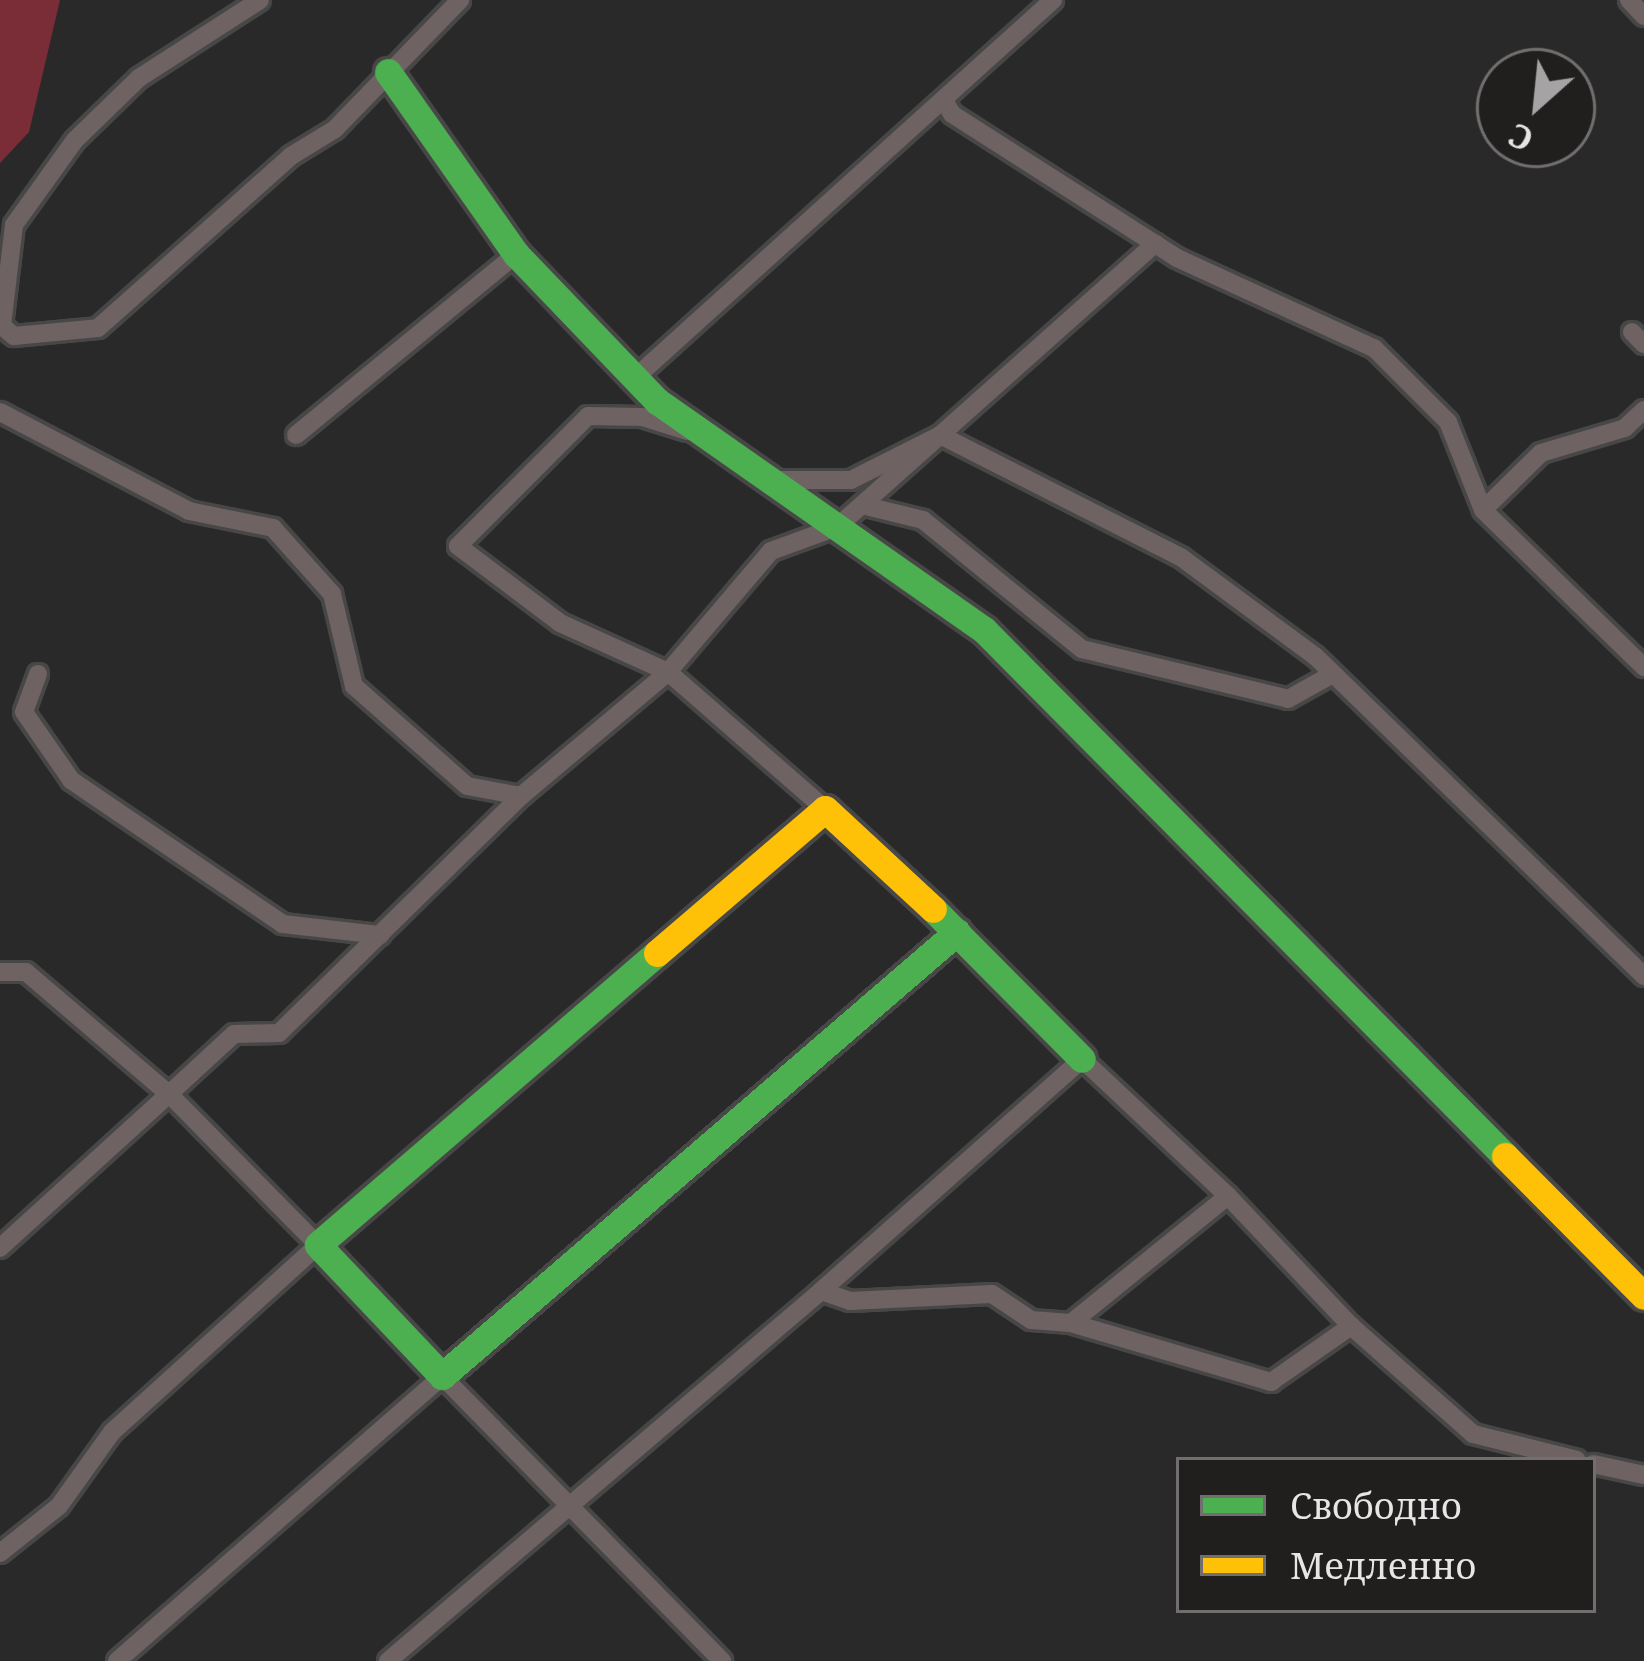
<!DOCTYPE html>
<html>
<head>
<meta charset="utf-8">
<style>
	body { margin:0 }
	#map { position:relative; width:1644px; height:1661px; overflow:hidden; background:#2a2929; font-family:"Noto Serif",serif }
	div>[style] { position:absolute }
	.water>* { inset:0; background:#7b2d37 }
	.roads { filter:drop-shadow(3px 0 #484747) drop-shadow(-3px 0 #484747) drop-shadow(0 3px #484747) drop-shadow(0 -3px #484747) }
	.street>* { height:18px; margin:-9px; padding:0 9px; transform-origin:9px; border-radius:9px; background:#6e6262 }
	.fast>* { height:27px; margin:-13.5px; padding:0 13.5px; transform-origin:13.5px; border-radius:13.5px; background:#4caf50 }
	.slow>* { height:27px; margin:-13.5px; padding:0 13.5px; transform-origin:13.5px; border-radius:13.5px; background:#ffc107 }
	span { translate:-50% -50%; white-space:nowrap; text-align:center; line-height:1.15; -webkit-text-stroke:9px #211e1e; paint-order:stroke }
	.legend { position:absolute; left:1176px; top:1457px; width:420px; height:156px; box-sizing:border-box; background:#211e1e; border:3px solid #706e6e; margin:0; padding:15px 21px; list-style:none; font-size:36px; color:#e7e5e5 }
	.legend li { display:flex; align-items:center; gap:24px; height:60px }
	.legend b { width:60px; border:3px solid #706e6e }
	.north { position:absolute; left:1476px; top:48px; width:120px; height:120px; box-sizing:border-box; background:#211e1e; border:3px solid #706e6e; border-radius:50%; rotate:207deg; font-size:33px; font-weight:700; line-height:48px; text-align:center; color:#e7e5e5 }
	.north::after { content:''; display:block; margin:auto; width:42px; height:54px; background:#a5a3a3; clip-path:polygon(50% 0,100% 100%,50% 72%,0 100%) }
</style>
</head>
<body>
<div id="map">
	<div class="water">
		<i style="clip-path:polygon(0 0,60px 0,29px 132px,0 163px)"></i>
	</div>
	<div class="roads">
		<div class="street">
			<i style="left:260px;top:0;width:144px;rotate:147.2deg"></i>
			<i style="left:139px;top:78px;width:89px;rotate:135.9deg"></i>
			<i style="left:75px;top:140px;width:105px;rotate:125.7deg"></i>
			<i style="left:14px;top:225px;width:102px;rotate:96.8deg"></i>
			<i style="left:2px;top:326px;width:16px;rotate:40deg"></i>
			<i style="left:14px;top:336px;width:84px;rotate:-5.4deg"></i>
			<i style="left:98px;top:328px;width:259px;rotate:-41.7deg"></i>
			<i style="left:291px;top:156px;width:52px;rotate:-31.5deg"></i>
			<i style="left:335px;top:129px;width:180px;rotate:-45.9deg"></i>
			<i style="left:1629px;top:0;width:22px;rotate:47deg"></i>
			<i style="left:945px;top:102px;width:14px;rotate:60deg"></i>
			<i style="left:952px;top:114px;width:267px;rotate:32.6deg"></i>
			<i style="left:1177px;top:258px;width:217px;rotate:24.6deg"></i>
			<i style="left:1374px;top:348px;width:105px;rotate:45deg"></i>
			<i style="left:1448px;top:422px;width:95px;rotate:68.3deg"></i>
			<i style="left:1632px;top:332px;width:17px;rotate:45deg"></i>
			<i style="left:637px;top:376px;width:561px;rotate:-42.11deg"></i>
			<i style="left:1644px;top:410px;width:26px;rotate:137deg"></i>
			<i style="left:1625px;top:428px;width:88px;rotate:163.4deg"></i>
			<i style="left:1541px;top:453px;width:81px;rotate:135.5deg"></i>
			<i style="left:1483px;top:510px;width:225px;rotate:44.3deg"></i>
			<i style="left:0;top:412px;width:213px;rotate:27.6deg"></i>
			<i style="left:189px;top:511px;width:86px;rotate:11.4deg"></i>
			<i style="left:273px;top:528px;width:89px;rotate:48.2deg"></i>
			<i style="left:332px;top:594px;width:95px;rotate:76.6deg"></i>
			<i style="left:354px;top:686px;width:151px;rotate:41.5deg"></i>
			<i style="left:467px;top:786px;width:55px;rotate:10.5deg"></i>
			<i style="left:521px;top:796px;width:192px;rotate:-40.1deg"></i>
			<i style="left:668px;top:672px;width:159px;rotate:-49.6deg"></i>
			<i style="left:771px;top:551px;width:70px;rotate:-20deg"></i>
			<i style="left:837px;top:527px;width:426px;rotate:-41.7deg"></i>
			<i style="left:687px;top:431px;width:47px;rotate:-162.7deg"></i>
			<i style="left:642px;top:417px;width:54px;rotate:-178.9deg"></i>
			<i style="left:588px;top:416px;width:184px;rotate:135deg"></i>
			<i style="left:458px;top:546px;width:128px;rotate:37deg"></i>
			<i style="left:560px;top:623px;width:119px;rotate:24.4deg"></i>
			<i style="left:668px;top:672px;width:208px;rotate:41.1deg"></i>
			<i style="left:296px;top:435px;width:285px;rotate:-39.4deg"></i>
			<i style="left:770px;top:480px;width:81px"></i>
			<i style="left:851px;top:480px;width:100px;rotate:-26.8deg"></i>
			<i style="left:940px;top:435px;width:271px;rotate:26.9deg"></i>
			<i style="left:1182px;top:558px;width:165px;rotate:36.4deg"></i>
			<i style="left:1315px;top:656px;width:459px;rotate:44.2deg"></i>
			<i style="left:862px;top:505px;width:63px;rotate:13.8deg"></i>
			<i style="left:923px;top:520px;width:205px;rotate:39.1deg"></i>
			<i style="left:1082px;top:649px;width:212px;rotate:13.6deg"></i>
			<i style="left:1288px;top:699px;width:51px;rotate:-29.1deg"></i>
			<i style="left:38px;top:674px;width:40px;rotate:110.2deg"></i>
			<i style="left:24px;top:712px;width:83px;rotate:55.3deg"></i>
			<i style="left:71px;top:780px;width:256px;rotate:34.2deg"></i>
			<i style="left:283px;top:924px;width:98px;rotate:6.5deg"></i>
			<i style="left:0;top:972px;width:26px"></i>
			<i style="left:26px;top:972px;width:188px;rotate:40.5deg"></i>
			<i style="left:169px;top:1094px;width:229px;rotate:137.7deg"></i>
			<i style="left:821px;top:1291px;width:349px;rotate:-41.6deg"></i>
			<i style="left:1082px;top:1059px;width:200px;rotate:43.2deg"></i>
			<i style="left:1071px;top:1323px;width:202px;rotate:-39deg"></i>
			<i style="left:1228px;top:1196px;width:179px;rotate:46.6deg"></i>
			<i style="left:1593px;top:1464px;width:52px;rotate:12.2deg"></i>
			<i style="left:0;top:1553px;width:75px;rotate:-38.5deg"></i>
			<i style="left:59px;top:1506px;width:91px;rotate:-54.4deg"></i>
			<i style="left:112px;top:1432px;width:278px;rotate:-42.2deg"></i>
			<i style="left:318px;top:1245px;width:212px;rotate:-134.6deg"></i>
			<i style="left:169px;top:1094px;width:88px;rotate:-42.7deg"></i>
			<i style="left:234px;top:1034px;width:45px;rotate:-1.3deg"></i>
			<i style="left:279px;top:1033px;width:339px;rotate:-44.4deg"></i>
			<i style="left:117px;top:1661px;width:432px;rotate:-41.2deg"></i>
			<i style="left:442px;top:1376px;width:400px;rotate:45.5deg"></i>
			<i style="left:388px;top:1661px;width:570px;rotate:-40.51deg"></i>
			<i style="left:821px;top:1291px;width:31px;rotate:19deg"></i>
			<i style="left:850px;top:1301px;width:142px;rotate:-2.8deg"></i>
			<i style="left:992px;top:1294px;width:47px;rotate:33.7deg"></i>
			<i style="left:1031px;top:1320px;width:40px;rotate:4.3deg"></i>
			<i style="left:1071px;top:1323px;width:209px;rotate:16.4deg"></i>
			<i style="left:1271px;top:1382px;width:98px;rotate:-35deg"></i>
			<i style="left:1351px;top:1326px;width:163px;rotate:41.5deg"></i>
			<i style="left:1473px;top:1434px;width:107px;rotate:14deg"></i>
		</div>
		<div class="fast">
			<i style="left:388px;top:72px;width:223px;rotate:54.9deg"></i>
			<i style="left:516px;top:254px;width:204px;rotate:46.2deg"></i>
			<i style="left:657px;top:401px;width:399px;rotate:35deg"></i>
			<i style="left:984px;top:630px;width:740px;rotate:45.27deg"></i>
			<i style="left:933px;top:909px;width:211px;rotate:45.2deg"></i>
			<i style="left:657px;top:953px;width:447px;rotate:139.3deg"></i>
			<i style="left:318px;top:1245px;width:180px;rotate:46.6deg"></i>
			<i style="left:442px;top:1376px;width:680px;rotate:-40.77deg"></i>
		</div>
		<div class="slow">
			<i style="left:657px;top:953px;width:221px;rotate:-40.6deg"></i>
			<i style="left:825px;top:809px;width:147px;rotate:42.8deg"></i>
			<i style="left:1505px;top:1156px;width:197px;rotate:45.2deg"></i>
		</div>
	</div>
	<ul class="legend">
	<li><b style="height:15px;background:#4caf50"></b>Свободно</li>
	<li><b style="height:15px;background:#ffc107"></b>Медленно</li>
	</ul>
	<div class="north">С</div>
</div>
</body>
</html>
